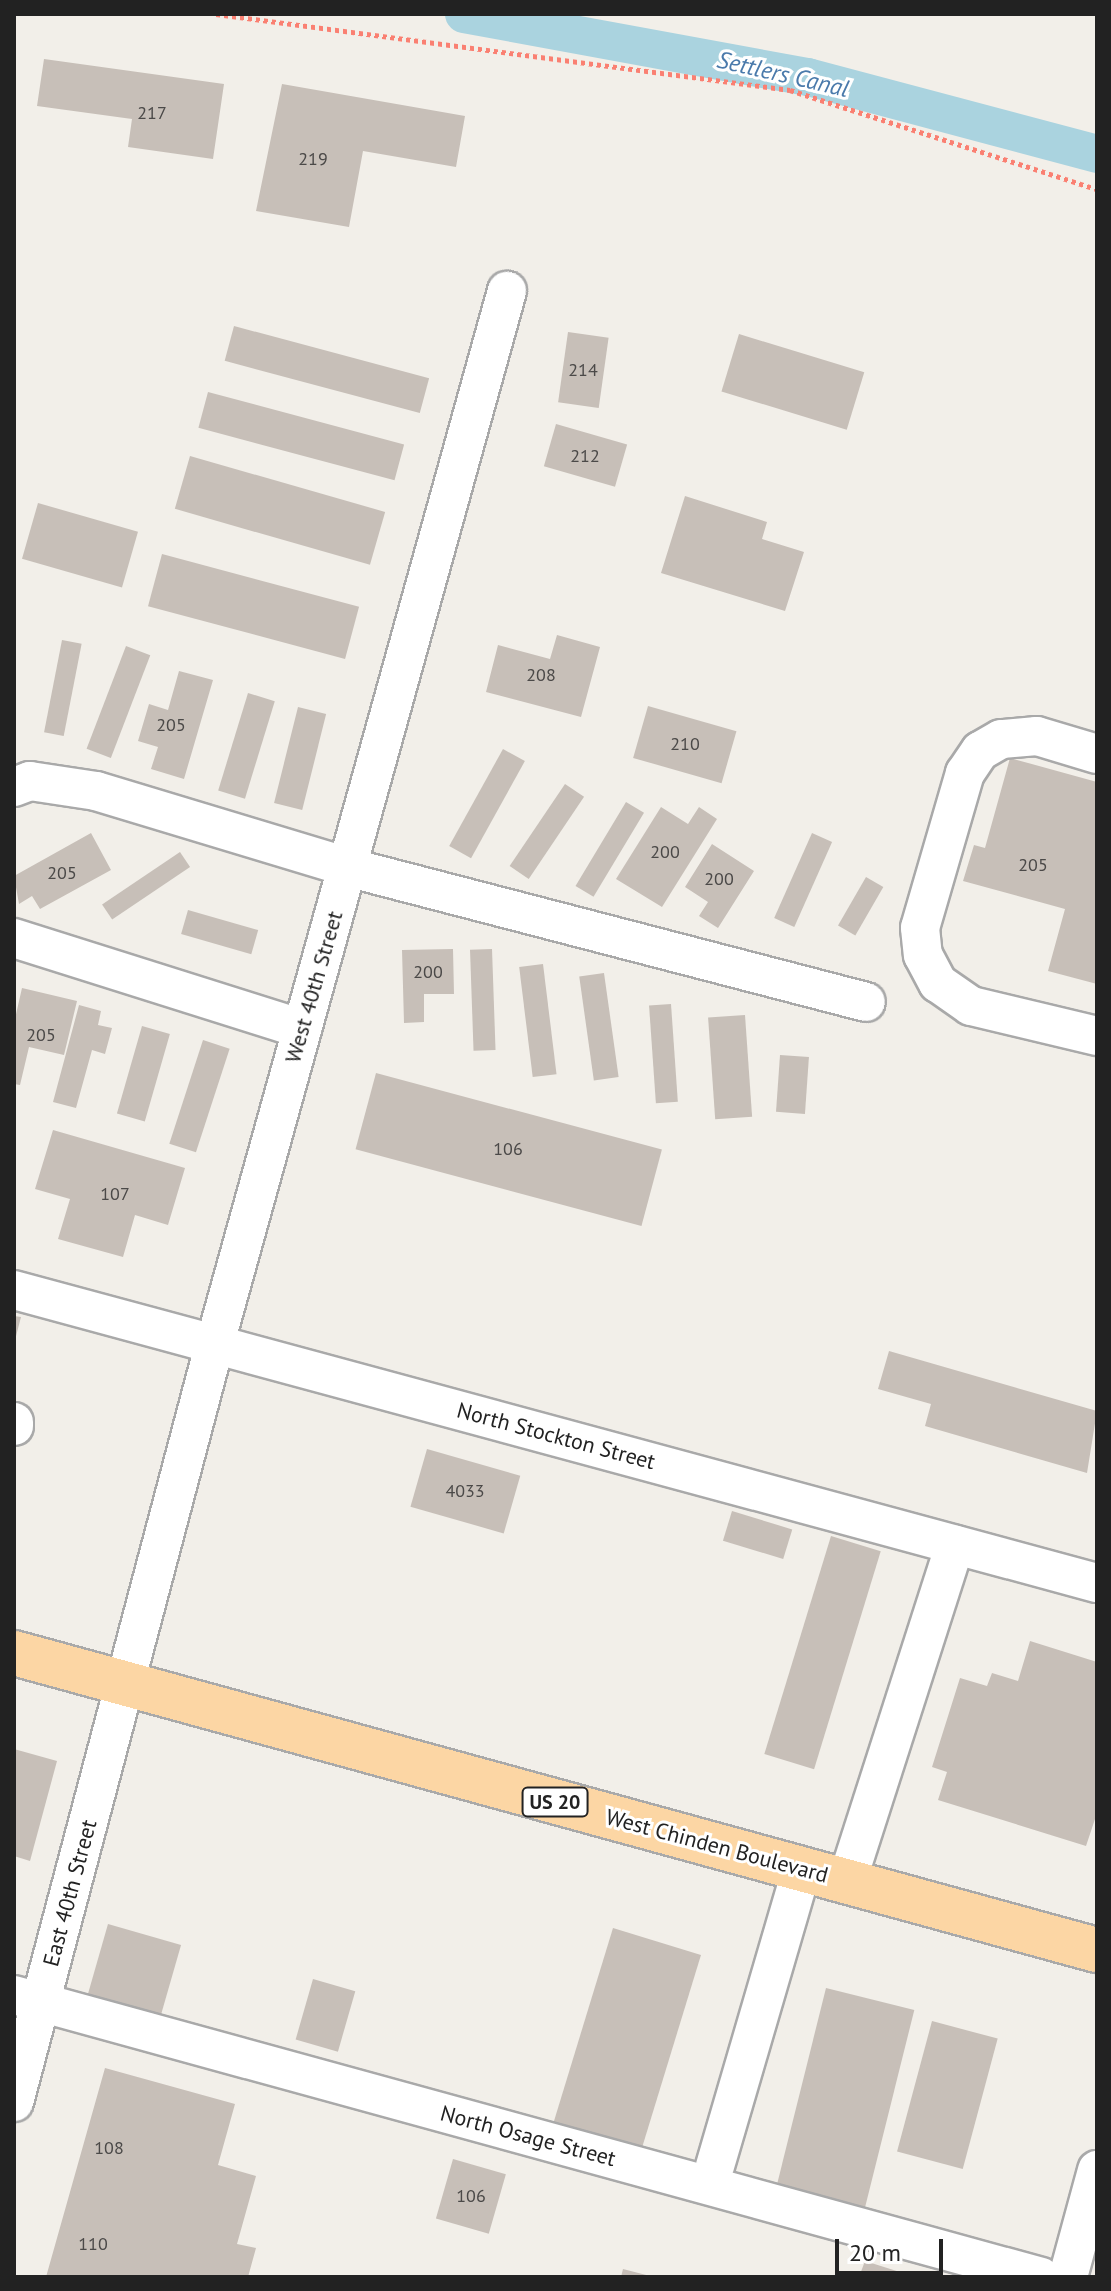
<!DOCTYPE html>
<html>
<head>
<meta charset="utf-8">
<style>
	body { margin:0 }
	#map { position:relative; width:1111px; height:2291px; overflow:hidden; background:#f2efe9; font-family:"PT Sans",sans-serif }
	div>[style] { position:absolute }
	.canal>* { height:38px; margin:-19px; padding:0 19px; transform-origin:19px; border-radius:19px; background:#aad3df }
	.building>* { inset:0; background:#c7bfb8; transform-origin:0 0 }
	.path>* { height:5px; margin-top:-2.5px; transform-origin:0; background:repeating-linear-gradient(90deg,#fa8072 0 4px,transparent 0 8px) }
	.roads { filter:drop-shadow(2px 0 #a9a9a9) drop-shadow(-2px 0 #a9a9a9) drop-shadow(0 2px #a9a9a9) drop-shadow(0 -2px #a9a9a9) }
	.minor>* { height:38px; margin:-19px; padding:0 19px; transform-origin:19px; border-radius:19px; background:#fff }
	.major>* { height:44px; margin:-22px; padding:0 22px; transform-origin:22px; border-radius:22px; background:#fcd6a4 }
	span { translate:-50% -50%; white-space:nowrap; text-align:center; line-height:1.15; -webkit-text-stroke:6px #fff; paint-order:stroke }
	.number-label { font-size:18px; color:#4b4948 }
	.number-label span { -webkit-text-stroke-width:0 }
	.shield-label span { padding:2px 6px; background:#fff; border:2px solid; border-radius:6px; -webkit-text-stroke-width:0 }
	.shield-label { font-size:20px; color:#222; font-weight:700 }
	.street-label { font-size:22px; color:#222 }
	.water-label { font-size:24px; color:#4a7aab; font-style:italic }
	.frame { position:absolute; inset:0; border:16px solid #222; pointer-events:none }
	.scale { position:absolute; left:835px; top:2239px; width:108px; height:36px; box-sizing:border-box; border:4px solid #222; border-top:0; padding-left:10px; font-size:24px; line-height:28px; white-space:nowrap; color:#222; -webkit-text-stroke:6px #fff; paint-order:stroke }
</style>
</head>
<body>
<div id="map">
	<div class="canal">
		<i style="left:464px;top:14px;width:350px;rotate:10.4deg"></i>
		<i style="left:808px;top:77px;width:299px;rotate:14.9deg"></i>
	</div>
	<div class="building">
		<i style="clip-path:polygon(44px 59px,224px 84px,213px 159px,128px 147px,132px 119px,37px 106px)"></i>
		<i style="clip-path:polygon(282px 84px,465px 116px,456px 167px,363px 151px,349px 227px,256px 211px)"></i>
		<i style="left:234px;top:326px;width:202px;height:36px;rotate:15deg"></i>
		<i style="left:568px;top:332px;width:41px;height:71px;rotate:8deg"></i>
		<i style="left:739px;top:334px;width:131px;height:60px;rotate:17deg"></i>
		<i style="left:208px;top:392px;width:203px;height:37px;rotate:15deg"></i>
		<i style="left:556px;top:424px;width:74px;height:44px;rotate:16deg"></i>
		<i style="left:190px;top:456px;width:203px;height:55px;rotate:16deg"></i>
		<i style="clip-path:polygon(685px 496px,767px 522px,762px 539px,804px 552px,785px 611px,661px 573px)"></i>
		<i style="left:38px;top:503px;width:104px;height:58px;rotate:16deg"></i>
		<i style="left:162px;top:554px;width:204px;height:54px;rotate:15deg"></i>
		<i style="clip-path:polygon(557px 635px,600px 647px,581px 717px,486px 692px,498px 645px,550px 659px)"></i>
		<i style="left:62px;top:640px;width:20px;height:94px;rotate:11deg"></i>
		<i style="left:126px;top:646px;width:26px;height:110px;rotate:21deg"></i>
		<i style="clip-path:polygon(179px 671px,213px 680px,184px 779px,151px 769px,158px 747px,138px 741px,149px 704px,168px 710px)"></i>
		<i style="left:248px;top:693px;width:28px;height:102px;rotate:17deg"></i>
		<i style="left:648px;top:706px;width:92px;height:54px;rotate:16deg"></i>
		<i style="left:298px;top:707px;width:29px;height:99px;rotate:14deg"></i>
		<i style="left:503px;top:749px;width:25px;height:111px;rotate:29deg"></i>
		<i style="clip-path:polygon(1010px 758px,1097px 782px,1097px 984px,1048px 971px,1065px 909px,963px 881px,974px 845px,985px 848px)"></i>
		<i style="left:565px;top:784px;width:23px;height:99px;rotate:34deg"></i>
		<i style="left:626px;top:802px;width:21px;height:98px;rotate:31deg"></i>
		<i style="clip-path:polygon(661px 807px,688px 824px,699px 807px,717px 819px,662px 907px,616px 879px)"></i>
		<i style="clip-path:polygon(91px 833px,111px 870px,40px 909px,32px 896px,19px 904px,14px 876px)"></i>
		<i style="left:812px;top:833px;width:22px;height:93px;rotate:24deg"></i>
		<i style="clip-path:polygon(712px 844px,754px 871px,718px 928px,699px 916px,708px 902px,685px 887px)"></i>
		<i style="left:180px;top:852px;width:18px;height:94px;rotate:56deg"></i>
		<i style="left:866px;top:877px;width:20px;height:56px;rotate:30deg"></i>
		<i style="left:188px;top:910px;width:73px;height:25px;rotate:16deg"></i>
		<i style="clip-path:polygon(453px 949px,454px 994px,424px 994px,424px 1022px,404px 1023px,402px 950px)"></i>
		<i style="left:492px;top:949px;width:101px;height:22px;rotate:88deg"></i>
		<i style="left:543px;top:964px;width:111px;height:24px;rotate:83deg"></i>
		<i style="left:604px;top:973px;width:105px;height:25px;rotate:82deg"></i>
		<i style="clip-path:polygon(22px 988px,77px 1001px,64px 1055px,29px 1047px,20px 1085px,14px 1084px,14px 1023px)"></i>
		<i style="left:671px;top:1004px;width:98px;height:22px;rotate:86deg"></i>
		<i style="clip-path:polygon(79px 1005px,101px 1011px,98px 1025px,112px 1028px,105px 1054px,92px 1050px,76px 1108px,53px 1102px)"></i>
		<i style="left:745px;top:1015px;width:102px;height:37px;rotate:86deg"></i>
		<i style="left:142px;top:1026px;width:29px;height:91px;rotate:16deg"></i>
		<i style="left:203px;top:1040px;width:28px;height:109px;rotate:18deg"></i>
		<i style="left:780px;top:1055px;width:29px;height:57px;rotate:4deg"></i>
		<i style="left:376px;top:1073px;width:296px;height:79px;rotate:15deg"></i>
		<i style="clip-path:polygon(53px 1130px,185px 1168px,168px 1225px,135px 1215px,123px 1257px,58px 1239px,70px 1199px,35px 1189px)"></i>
		<i style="clip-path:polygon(14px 1316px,21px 1317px,15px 1340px,14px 1340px)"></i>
		<i style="clip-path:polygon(889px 1351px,1097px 1411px,1087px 1473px,925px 1426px,931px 1404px,878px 1389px)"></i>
		<i style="left:427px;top:1449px;width:97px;height:60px;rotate:16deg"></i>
		<i style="left:732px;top:1511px;width:63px;height:31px;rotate:17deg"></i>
		<i style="left:831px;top:1536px;width:52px;height:228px;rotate:17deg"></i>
		<i style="clip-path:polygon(1030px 1641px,1097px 1662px,1097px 1813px,1086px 1846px,938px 1800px,947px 1772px,932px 1767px,960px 1678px,987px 1686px,992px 1673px,1018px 1681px)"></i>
		<i style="clip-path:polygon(14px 1749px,57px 1761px,30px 1861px,14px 1856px)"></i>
		<i style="left:108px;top:1924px;width:76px;height:86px;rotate:16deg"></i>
		<i style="left:613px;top:1928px;width:92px;height:208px;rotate:17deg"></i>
		<i style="left:313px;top:1979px;width:44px;height:63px;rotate:16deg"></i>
		<i style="left:826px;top:1988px;width:91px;height:207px;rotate:14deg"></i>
		<i style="left:932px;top:2021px;width:68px;height:135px;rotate:15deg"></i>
		<i style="clip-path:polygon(105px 2068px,235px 2104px,218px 2165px,256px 2176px,237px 2244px,256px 2248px,248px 2277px,46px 2277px)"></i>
		<i style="left:453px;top:2159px;width:55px;height:62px;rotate:16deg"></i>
		<i style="clip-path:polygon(865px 2261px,903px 2273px,901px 2277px,859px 2277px)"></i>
		<i style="clip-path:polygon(623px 2269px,650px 2276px,650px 2277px,621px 2277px)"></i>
	</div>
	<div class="path">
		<i style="left:216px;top:14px;width:579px;rotate:7.54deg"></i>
		<i style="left:790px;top:90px;width:323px;rotate:17.9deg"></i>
	</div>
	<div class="roads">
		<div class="minor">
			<i style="left:1097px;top:754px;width:63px;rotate:-163.3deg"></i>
			<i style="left:1037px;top:736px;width:36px;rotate:175deg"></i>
			<i style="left:1001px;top:739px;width:24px;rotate:150deg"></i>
			<i style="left:980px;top:751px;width:27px;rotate:124deg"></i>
			<i style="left:965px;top:773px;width:161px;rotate:106.2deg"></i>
			<i style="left:920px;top:928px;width:27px;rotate:84deg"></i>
			<i style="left:923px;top:955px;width:32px;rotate:62deg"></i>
			<i style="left:938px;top:983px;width:40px;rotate:34.9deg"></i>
			<i style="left:971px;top:1006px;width:130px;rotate:13.4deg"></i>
			<i style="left:14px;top:787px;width:17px;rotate:-21deg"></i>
			<i style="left:30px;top:781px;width:67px;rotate:8.6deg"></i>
			<i style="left:96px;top:791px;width:262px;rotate:16.8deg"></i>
			<i style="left:347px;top:867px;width:536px;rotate:14.58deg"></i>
			<i style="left:14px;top:938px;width:302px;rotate:17.5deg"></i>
			<i style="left:14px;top:1290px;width:1122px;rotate:15.14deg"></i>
			<i style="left:14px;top:1422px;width:4px;rotate:90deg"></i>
			<i style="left:847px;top:1881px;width:353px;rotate:-72.2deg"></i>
			<i style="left:14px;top:1995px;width:1065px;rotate:15.35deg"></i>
			<i style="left:14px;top:2102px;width:785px;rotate:-75.17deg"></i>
			<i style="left:215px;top:1343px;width:1092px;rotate:-74.49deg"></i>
			<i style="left:715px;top:2166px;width:309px;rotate:-73.7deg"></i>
			<i style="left:1068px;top:2277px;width:111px;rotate:-74.8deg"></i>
		</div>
		<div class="major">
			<i style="left:14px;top:1653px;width:1123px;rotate:15.34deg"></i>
		</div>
	</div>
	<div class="number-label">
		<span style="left:152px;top:113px">217</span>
		<span style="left:313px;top:159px">219</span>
		<span style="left:583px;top:370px">214</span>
		<span style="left:585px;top:456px">212</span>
		<span style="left:541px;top:675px">208</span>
		<span style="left:171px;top:725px">205</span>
		<span style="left:685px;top:744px">210</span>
		<span style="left:665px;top:852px">200</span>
		<span style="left:1033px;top:865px">205</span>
		<span style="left:62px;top:873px">205</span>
		<span style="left:719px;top:879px">200</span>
		<span style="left:428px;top:972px">200</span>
		<span style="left:41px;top:1035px">205</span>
		<span style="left:508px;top:1149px">106</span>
		<span style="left:115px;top:1194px">107</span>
		<span style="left:465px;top:1491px">4033</span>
		<span style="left:109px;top:2148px">108</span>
		<span style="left:471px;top:2196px">106</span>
		<span style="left:93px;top:2244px">110</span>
	</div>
	<div class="shield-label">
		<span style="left:555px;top:1802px">US 20</span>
	</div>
	<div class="street-label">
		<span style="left:314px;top:987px;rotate:-74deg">West 40th Street</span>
		<span style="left:556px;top:1436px;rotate:15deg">North Stockton Street</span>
		<span style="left:717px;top:1846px;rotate:15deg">West Chinden Boulevard</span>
		<span style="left:70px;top:1893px;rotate:-75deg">East 40th Street</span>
		<span style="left:528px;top:2136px;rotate:15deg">North Osage Street</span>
	</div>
	<div class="water-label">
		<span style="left:783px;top:74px;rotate:13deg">Settlers Canal</span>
	</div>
	<div class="frame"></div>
	<div class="scale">20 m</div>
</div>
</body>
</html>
